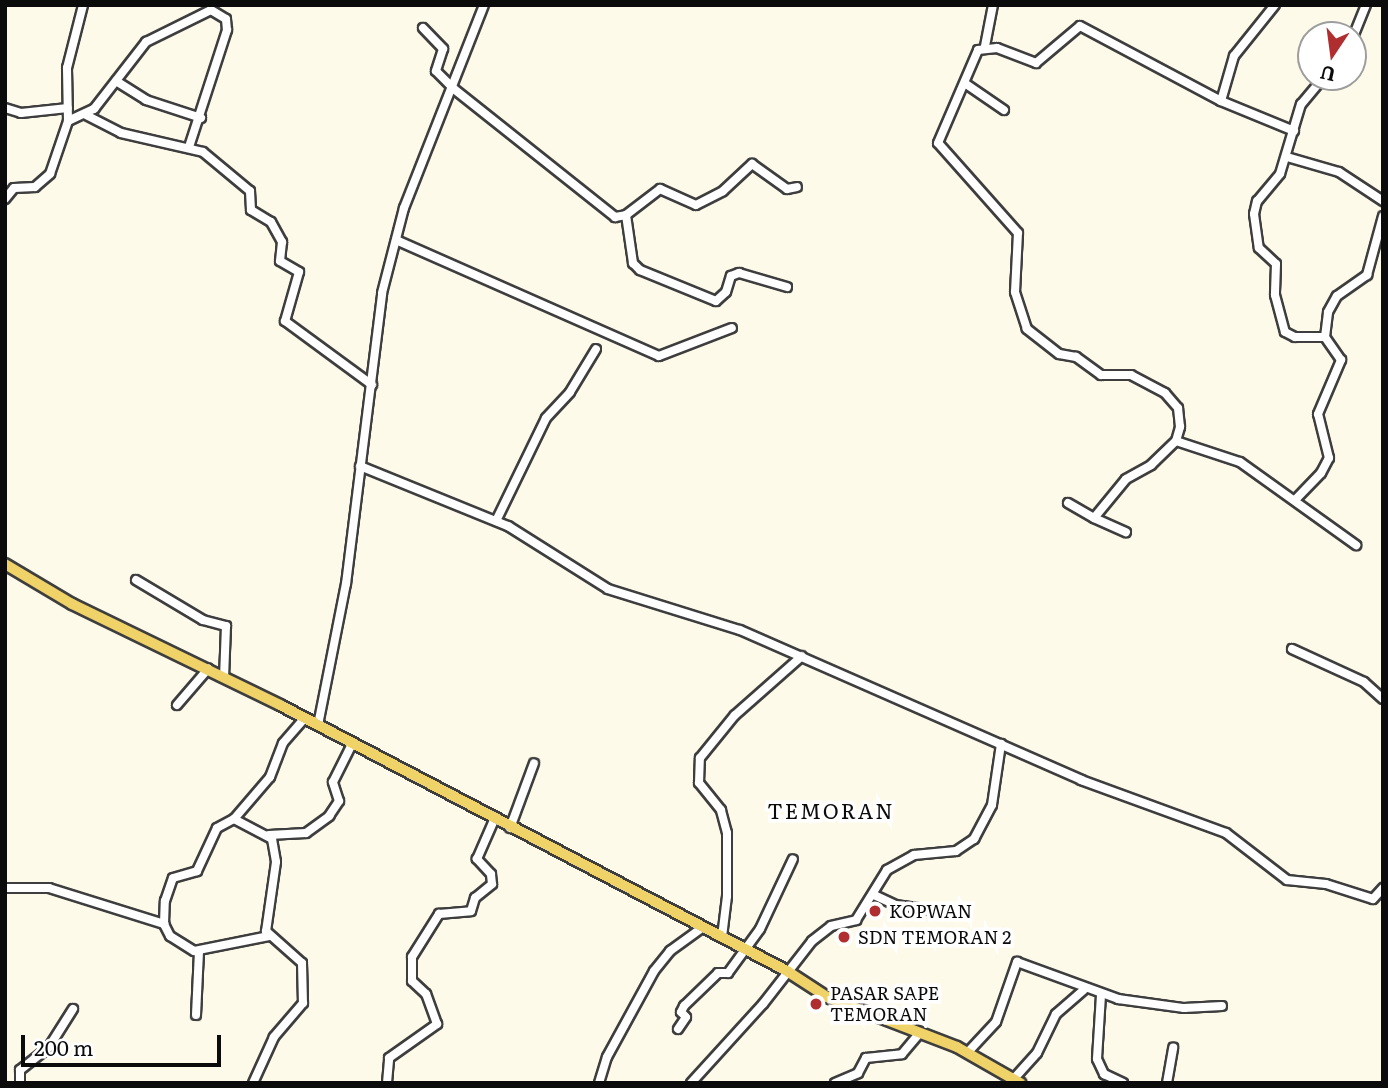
<!DOCTYPE html>
<html>
<head>
<meta charset="utf-8">
<style>
	body { margin:0 }
	#map { position:relative; width:1388px; height:1088px; overflow:hidden; background:#fefaea; font-family:Literata,serif }
	div>[style] { position:absolute }
	.roads { filter:drop-shadow(2px 0 #3e3e3e) drop-shadow(-2px 0 #3e3e3e) drop-shadow(0 2px #3e3e3e) drop-shadow(0 -2px #3e3e3e) }
	.minor>* { height:8px; margin:-4px; padding:0 4px; transform-origin:4px; border-radius:4px; background:#fff }
	.major>* { height:10px; margin:-5px; padding:0 5px; transform-origin:5px; border-radius:5px; background:#efd369 }
	.dots>* { width:19px; height:19px; translate:-50% -50%; box-sizing:border-box; border:4px solid #fff; border-radius:50% }
	span { translate:-50% -50%; white-space:nowrap; text-align:center; line-height:1.15; -webkit-text-stroke:7px #fff; paint-order:stroke }
	.poi-label { font-size:18px; color:#0b0b0b }
	.left { translate:0 -50%; text-align:left }
	.quarter-label { font-size:21px; color:#0b0b0b; letter-spacing:2px }
	.frame { position:absolute; inset:0; border:7px solid #0b0b0b; pointer-events:none }
	.north { position:absolute; left:1297px; top:21px; width:70px; height:70px; box-sizing:border-box; background:#fff; border:2px solid #9d9d9d; border-radius:50%; rotate:193deg; font-size:19px; font-weight:700; line-height:28px; text-align:center; color:#0b0b0b }
	.north::after { content:''; display:block; margin:auto; width:24px; height:32px; background:#b02e2f; clip-path:polygon(50% 0,100% 100%,50% 72%,0 100%) }
	.scale { position:absolute; left:21px; top:1035px; width:200px; height:32px; box-sizing:border-box; border:4px solid #0b0b0b; border-top:0; padding-left:9px; font-size:21px; line-height:24px; white-space:nowrap; color:#0b0b0b; -webkit-text-stroke:5px #fff; paint-order:stroke }
</style>
</head>
<body>
<div id="map">
	<div class="roads">
		<div class="minor">
			<i style="left:423px;top:28px;width:29px;rotate:46deg"></i>
			<i style="left:443px;top:49px;width:23px;rotate:108deg"></i>
			<i style="left:436px;top:71px;width:25px;rotate:45deg"></i>
			<i style="left:454px;top:89px;width:206px;rotate:38.5deg"></i>
			<i style="left:615px;top:217px;width:11px;rotate:-10deg"></i>
			<i style="left:626px;top:215px;width:43px;rotate:-37.4deg"></i>
			<i style="left:660px;top:189px;width:39px;rotate:24deg"></i>
			<i style="left:696px;top:205px;width:30px;rotate:-27deg"></i>
			<i style="left:723px;top:191px;width:40px;rotate:-43deg"></i>
			<i style="left:752px;top:164px;width:43px;rotate:35.5deg"></i>
			<i style="left:787px;top:189px;width:10px;rotate:-11deg"></i>
			<i style="left:1353px;top:37px;width:35px;rotate:-68deg"></i>
			<i style="left:985px;top:46px;width:42px;rotate:-79deg"></i>
			<i style="left:1324px;top:77px;width:35px;rotate:130deg"></i>
			<i style="left:1301px;top:104px;width:73px;rotate:106.7deg"></i>
			<i style="left:1280px;top:174px;width:35px;rotate:130deg"></i>
			<i style="left:1257px;top:201px;width:13px;rotate:103deg"></i>
			<i style="left:1254px;top:214px;width:34px;rotate:82deg"></i>
			<i style="left:1259px;top:248px;width:23px;rotate:43deg"></i>
			<i style="left:1276px;top:264px;width:31px;rotate:92deg"></i>
			<i style="left:1275px;top:295px;width:38px;rotate:75deg"></i>
			<i style="left:1285px;top:332px;width:11px;rotate:27deg"></i>
			<i style="left:1295px;top:337px;width:30px"></i>
			<i style="left:116px;top:81px;width:36px;rotate:32deg"></i>
			<i style="left:146px;top:100px;width:58px;rotate:18.1deg"></i>
			<i style="left:966px;top:84px;width:46px;rotate:34.4deg"></i>
			<i style="left:1221px;top:101px;width:47px;rotate:-73.9deg"></i>
			<i style="left:1234px;top:56px;width:65px;rotate:-51.2deg"></i>
			<i style="left:5px;top:108px;width:17px;rotate:17deg"></i>
			<i style="left:21px;top:113px;width:47px;rotate:-6.1deg"></i>
			<i style="left:86px;top:115px;width:39px;rotate:27deg"></i>
			<i style="left:121px;top:133px;width:84px;rotate:13deg"></i>
			<i style="left:203px;top:152px;width:61px;rotate:39.7deg"></i>
			<i style="left:250px;top:191px;width:19px;rotate:87deg"></i>
			<i style="left:251px;top:210px;width:23px;rotate:31deg"></i>
			<i style="left:271px;top:222px;width:23px;rotate:61deg"></i>
			<i style="left:282px;top:242px;width:19px;rotate:96deg"></i>
			<i style="left:280px;top:261px;width:22px;rotate:30deg"></i>
			<i style="left:299px;top:272px;width:51px;rotate:105.9deg"></i>
			<i style="left:285px;top:321px;width:108px;rotate:36.3deg"></i>
			<i style="left:68px;top:121px;width:29px;rotate:-25deg"></i>
			<i style="left:94px;top:109px;width:85px;rotate:-52.2deg"></i>
			<i style="left:146px;top:42px;width:72px;rotate:-26.2deg"></i>
			<i style="left:211px;top:10px;width:17px;rotate:31deg"></i>
			<i style="left:226px;top:19px;width:11px;rotate:85deg"></i>
			<i style="left:227px;top:30px;width:123px;rotate:108deg"></i>
			<i style="left:1287px;top:157px;width:54px;rotate:16.1deg"></i>
			<i style="left:1339px;top:172px;width:53px;rotate:33.4deg"></i>
			<i style="left:5px;top:199px;width:14px;rotate:-51deg"></i>
			<i style="left:14px;top:188px;width:21px;rotate:-3deg"></i>
			<i style="left:35px;top:187px;width:20px;rotate:-41deg"></i>
			<i style="left:50px;top:174px;width:56px;rotate:-71.2deg"></i>
			<i style="left:68px;top:121px;width:53px;rotate:-91.1deg"></i>
			<i style="left:67px;top:68px;width:65px;rotate:-75.7deg"></i>
			<i style="left:626px;top:215px;width:49px;rotate:81.7deg"></i>
			<i style="left:633px;top:263px;width:10px;rotate:45deg"></i>
			<i style="left:640px;top:270px;width:82px;rotate:22.2deg"></i>
			<i style="left:716px;top:301px;width:13px;rotate:-42deg"></i>
			<i style="left:726px;top:292px;width:17px;rotate:-73deg"></i>
			<i style="left:731px;top:276px;width:9px;rotate:-21deg"></i>
			<i style="left:739px;top:273px;width:50px;rotate:16.3deg"></i>
			<i style="left:396px;top:240px;width:287px;rotate:23.8deg"></i>
			<i style="left:659px;top:356px;width:78px;rotate:-21deg"></i>
			<i style="left:1176px;top:441px;width:67px;rotate:18.2deg"></i>
			<i style="left:1240px;top:462px;width:143px;rotate:35.6deg"></i>
			<i style="left:360px;top:466px;width:160px;rotate:22.1deg"></i>
			<i style="left:508px;top:526px;width:118px;rotate:32.2deg"></i>
			<i style="left:608px;top:589px;width:138px;rotate:17.3deg"></i>
			<i style="left:740px;top:630px;width:373px;rotate:23.7deg"></i>
			<i style="left:1081px;top:780px;width:154px;rotate:20.1deg"></i>
			<i style="left:1226px;top:833px;width:77px;rotate:37.6deg"></i>
			<i style="left:1287px;top:880px;width:39px;rotate:6deg"></i>
			<i style="left:1326px;top:884px;width:49px;rotate:17.7deg"></i>
			<i style="left:1373px;top:899px;width:15px;rotate:-48deg"></i>
			<i style="left:1295px;top:500px;width:37px;rotate:-46deg"></i>
			<i style="left:1321px;top:473px;width:17px;rotate:-62deg"></i>
			<i style="left:1329px;top:458px;width:45px;rotate:-104deg"></i>
			<i style="left:1318px;top:414px;width:59px;rotate:-66.9deg"></i>
			<i style="left:1341px;top:360px;width:28px;rotate:-125deg"></i>
			<i style="left:1325px;top:337px;width:25px;rotate:-83deg"></i>
			<i style="left:1328px;top:312px;width:18px;rotate:-61deg"></i>
			<i style="left:1337px;top:296px;width:37px;rotate:-35deg"></i>
			<i style="left:1367px;top:275px;width:61px;rotate:-74.8deg"></i>
			<i style="left:1068px;top:503px;width:30px;rotate:30deg"></i>
			<i style="left:1094px;top:518px;width:50px;rotate:-50.6deg"></i>
			<i style="left:1126px;top:479px;width:29px;rotate:-29deg"></i>
			<i style="left:1151px;top:465px;width:35px;rotate:-44deg"></i>
			<i style="left:1176px;top:441px;width:15px;rotate:-74deg"></i>
			<i style="left:1180px;top:427px;width:19px;rotate:-96deg"></i>
			<i style="left:1178px;top:408px;width:20px;rotate:-131deg"></i>
			<i style="left:1165px;top:393px;width:38px;rotate:-152deg"></i>
			<i style="left:1131px;top:375px;width:30px;rotate:180deg"></i>
			<i style="left:1101px;top:375px;width:31px;rotate:-144deg"></i>
			<i style="left:1076px;top:357px;width:17px;rotate:-170deg"></i>
			<i style="left:1059px;top:354px;width:41px;rotate:-142deg"></i>
			<i style="left:1027px;top:329px;width:39px;rotate:-108deg"></i>
			<i style="left:1015px;top:292px;width:59px;rotate:-87.1deg"></i>
			<i style="left:1018px;top:233px;width:120px;rotate:-131.6deg"></i>
			<i style="left:938px;top:143px;width:101px;rotate:-66.7deg"></i>
			<i style="left:978px;top:50px;width:19px;rotate:-6deg"></i>
			<i style="left:997px;top:48px;width:42px;rotate:21deg"></i>
			<i style="left:1036px;top:63px;width:57px;rotate:-40.1deg"></i>
			<i style="left:1080px;top:26px;width:160px;rotate:28deg"></i>
			<i style="left:1221px;top:101px;width:79px;rotate:22.3deg"></i>
			<i style="left:1094px;top:518px;width:35px;rotate:24deg"></i>
			<i style="left:496px;top:521px;width:114px;rotate:-64.1deg"></i>
			<i style="left:546px;top:418px;width:35px;rotate:-47deg"></i>
			<i style="left:570px;top:392px;width:50px;rotate:-58.8deg"></i>
			<i style="left:136px;top:580px;width:78px;rotate:30.8deg"></i>
			<i style="left:203px;top:620px;width:24px;rotate:15deg"></i>
			<i style="left:226px;top:626px;width:52px;rotate:92.2deg"></i>
			<i style="left:1292px;top:649px;width:79px;rotate:24.6deg"></i>
			<i style="left:1364px;top:682px;width:25px;rotate:42deg"></i>
			<i style="left:177px;top:705px;width:48px;rotate:-49.3deg"></i>
			<i style="left:318px;top:725px;width:144px;rotate:-78.8deg"></i>
			<i style="left:346px;top:584px;width:293px;rotate:-82.9deg"></i>
			<i style="left:382px;top:293px;width:88px;rotate:-75.5deg"></i>
			<i style="left:404px;top:208px;width:218px;rotate:-68.5deg"></i>
			<i style="left:234px;top:819px;width:43px;rotate:27.8deg"></i>
			<i style="left:272px;top:839px;width:23px;rotate:80deg"></i>
			<i style="left:276px;top:862px;width:70px;rotate:98.2deg"></i>
			<i style="left:266px;top:931px;width:48px;rotate:41.6deg"></i>
			<i style="left:302px;top:963px;width:40px;rotate:88.6deg"></i>
			<i style="left:303px;top:1003px;width:45px;rotate:130.5deg"></i>
			<i style="left:274px;top:1037px;width:51px;rotate:114.5deg"></i>
			<i style="left:510px;top:828px;width:69px;rotate:-69.7deg"></i>
			<i style="left:269px;top:835px;width:37px;rotate:-3deg"></i>
			<i style="left:306px;top:833px;width:29px;rotate:-36deg"></i>
			<i style="left:329px;top:816px;width:18px;rotate:-56deg"></i>
			<i style="left:339px;top:801px;width:20px;rotate:-108deg"></i>
			<i style="left:333px;top:782px;width:42px;rotate:-63.4deg"></i>
			<i style="left:5px;top:888px;width:44px"></i>
			<i style="left:49px;top:888px;width:121px;rotate:17.4deg"></i>
			<i style="left:874px;top:895px;width:23px;rotate:25deg"></i>
			<i style="left:895px;top:905px;width:53px;rotate:7.5deg"></i>
			<i style="left:269px;top:936px;width:76px;rotate:168.7deg"></i>
			<i style="left:194px;top:951px;width:28px;rotate:-148deg"></i>
			<i style="left:170px;top:936px;width:13px;rotate:-117deg"></i>
			<i style="left:164px;top:924px;width:23px;rotate:-88deg"></i>
			<i style="left:165px;top:901px;width:24px;rotate:-71deg"></i>
			<i style="left:173px;top:878px;width:25px;rotate:-16deg"></i>
			<i style="left:197px;top:871px;width:47px;rotate:-65.1deg"></i>
			<i style="left:217px;top:828px;width:19px;rotate:-28deg"></i>
			<i style="left:234px;top:819px;width:55px;rotate:-49.4deg"></i>
			<i style="left:270px;top:777px;width:36px;rotate:-69deg"></i>
			<i style="left:283px;top:743px;width:33px;rotate:-49deg"></i>
			<i style="left:722px;top:937px;width:41px;rotate:-83deg"></i>
			<i style="left:727px;top:896px;width:63px;rotate:-90deg"></i>
			<i style="left:727px;top:833px;width:24px;rotate:-105deg"></i>
			<i style="left:721px;top:810px;width:35px;rotate:-129deg"></i>
			<i style="left:699px;top:783px;width:25px;rotate:-88deg"></i>
			<i style="left:700px;top:758px;width:55px;rotate:-50.9deg"></i>
			<i style="left:735px;top:715px;width:89px;rotate:-41.4deg"></i>
			<i style="left:1101px;top:995px;width:64px;rotate:93.6deg"></i>
			<i style="left:1097px;top:1059px;width:17px;rotate:65deg"></i>
			<i style="left:1104px;top:1074px;width:21px;rotate:25deg"></i>
			<i style="left:196px;top:1015px;width:63px;rotate:-87.3deg"></i>
			<i style="left:678px;top:1029px;width:14px;rotate:-56deg"></i>
			<i style="left:686px;top:1017px;width:7px;rotate:-135deg"></i>
			<i style="left:681px;top:1012px;width:7px;rotate:-63deg"></i>
			<i style="left:684px;top:1006px;width:47px;rotate:-44.1deg"></i>
			<i style="left:718px;top:973px;width:10px"></i>
			<i style="left:728px;top:973px;width:54px;rotate:-54deg"></i>
			<i style="left:760px;top:929px;width:77px;rotate:-64.8deg"></i>
			<i style="left:968px;top:1052px;width:41px;rotate:-47deg"></i>
			<i style="left:996px;top:1022px;width:64px;rotate:-70.7deg"></i>
			<i style="left:1017px;top:962px;width:108px;rotate:20.1deg"></i>
			<i style="left:1118px;top:999px;width:67px;rotate:7.8deg"></i>
			<i style="left:1184px;top:1008px;width:38px;rotate:-3deg"></i>
			<i style="left:20px;top:1083px;width:13px;rotate:-90deg"></i>
			<i style="left:20px;top:1070px;width:37px;rotate:-38deg"></i>
			<i style="left:49px;top:1047px;width:45px;rotate:-57.7deg"></i>
			<i style="left:387px;top:1083px;width:25px;rotate:-85deg"></i>
			<i style="left:389px;top:1058px;width:59px;rotate:-35.3deg"></i>
			<i style="left:437px;top:1024px;width:32px;rotate:-110deg"></i>
			<i style="left:426px;top:994px;width:19px;rotate:-137deg"></i>
			<i style="left:412px;top:981px;width:24px;rotate:-90deg"></i>
			<i style="left:412px;top:957px;width:51px;rotate:-57.9deg"></i>
			<i style="left:439px;top:914px;width:32px;rotate:-5deg"></i>
			<i style="left:471px;top:911px;width:14px;rotate:-73deg"></i>
			<i style="left:475px;top:898px;width:22px;rotate:-39deg"></i>
			<i style="left:492px;top:884px;width:10px;rotate:-96deg"></i>
			<i style="left:491px;top:874px;width:21px;rotate:-133deg"></i>
			<i style="left:477px;top:859px;width:43px;rotate:-66.4deg"></i>
			<i style="left:599px;top:1083px;width:27px;rotate:-73deg"></i>
			<i style="left:607px;top:1057px;width:98px;rotate:-61.3deg"></i>
			<i style="left:654px;top:971px;width:26px;rotate:-51deg"></i>
			<i style="left:670px;top:951px;width:41px;rotate:-36deg"></i>
			<i style="left:691px;top:1083px;width:107px;rotate:-47.7deg"></i>
			<i style="left:763px;top:1004px;width:80px;rotate:-52.1deg"></i>
			<i style="left:812px;top:941px;width:24px;rotate:-38deg"></i>
			<i style="left:831px;top:926px;width:26px;rotate:-13deg"></i>
			<i style="left:856px;top:920px;width:59px;rotate:-58.2deg"></i>
			<i style="left:887px;top:870px;width:31px;rotate:-29deg"></i>
			<i style="left:914px;top:855px;width:42px;rotate:-5.4deg"></i>
			<i style="left:956px;top:851px;width:22px;rotate:-34deg"></i>
			<i style="left:974px;top:839px;width:38px;rotate:-62deg"></i>
			<i style="left:992px;top:805px;width:62px;rotate:-81.6deg"></i>
			<i style="left:835px;top:1083px;width:25px;rotate:-23deg"></i>
			<i style="left:858px;top:1073px;width:17px;rotate:-62deg"></i>
			<i style="left:866px;top:1058px;width:36px;rotate:-6deg"></i>
			<i style="left:902px;top:1054px;width:25px;rotate:-50deg"></i>
			<i style="left:1010px;top:1083px;width:40px;rotate:-48deg"></i>
			<i style="left:1037px;top:1053px;width:43px;rotate:-64deg"></i>
			<i style="left:1056px;top:1014px;width:37px;rotate:-41deg"></i>
			<i style="left:1167px;top:1083px;width:36px;rotate:-80deg"></i>
		</div>
		<div class="major">
			<i style="left:5px;top:564px;width:78px;rotate:30.8deg"></i>
			<i style="left:72px;top:604px;width:231px;rotate:25.9deg"></i>
			<i style="left:280px;top:705px;width:573px;rotate:27.68deg"></i>
			<i style="left:787px;top:971px;width:48px;rotate:33deg"></i>
			<i style="left:827px;top:997px;width:139px;rotate:21deg"></i>
			<i style="left:957px;top:1047px;width:73px;rotate:29.7deg"></i>
		</div>
	</div>
	<div class="dots">
		<i style="left:875px;top:911px;background:#b02e2f"></i>
		<i style="left:844px;top:937px;background:#b02e2f"></i>
		<i style="left:816px;top:1004px;background:#b02e2f"></i>
	</div>
	<div class="poi-label">
		<span class="left" style="left:889px;top:911px">KOPWAN</span>
		<span class="left" style="left:858px;top:937px">SDN TEMORAN 2</span>
		<span class="left" style="left:830px;top:1004px">PASAR SAPE<br>TEMORAN</span>
	</div>
	<div class="quarter-label">
		<span style="left:831px;top:810px">TEMORAN</span>
	</div>
	<div class="frame"></div>
	<div class="north">U</div>
	<div class="scale">200 m</div>
</div>
</body>
</html>
